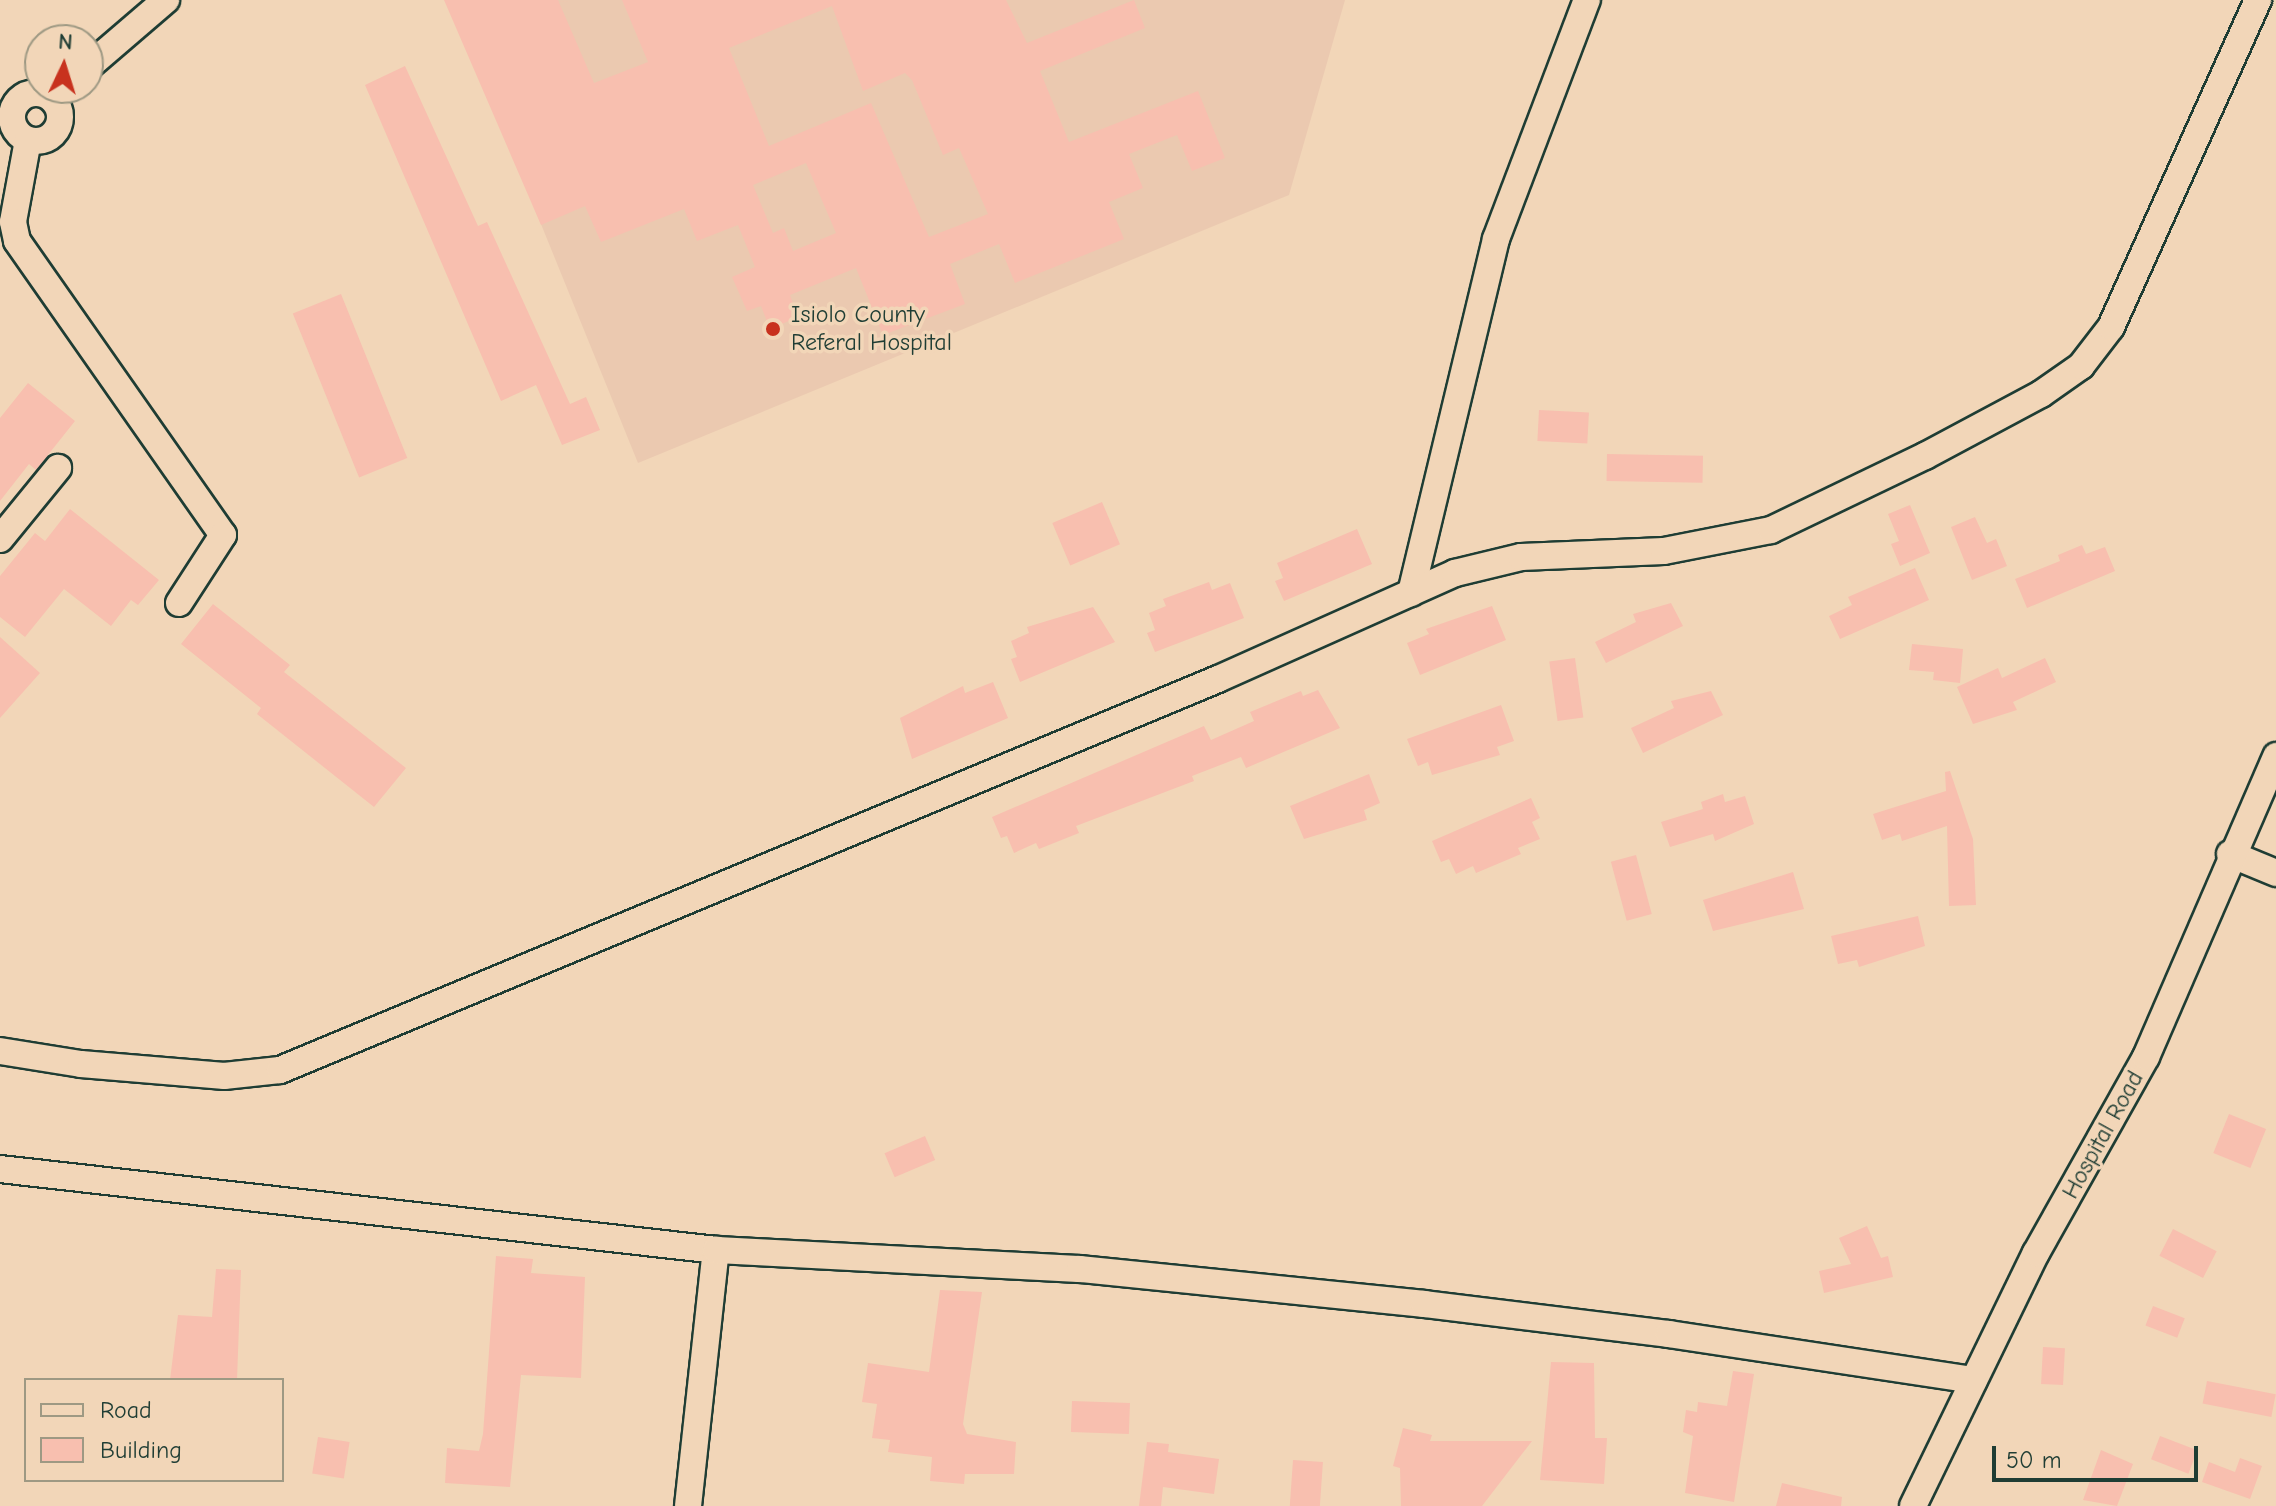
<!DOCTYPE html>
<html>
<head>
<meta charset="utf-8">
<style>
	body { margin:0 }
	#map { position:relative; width:2276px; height:1506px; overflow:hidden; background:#f2d6b8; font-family:"Comic Neue",sans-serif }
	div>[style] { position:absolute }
	.built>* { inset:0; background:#ebc9b0 }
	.building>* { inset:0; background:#f8bfaf; transform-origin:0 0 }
	.roads { filter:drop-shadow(2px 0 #1f3d34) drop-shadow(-2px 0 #1f3d34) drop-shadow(0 2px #1f3d34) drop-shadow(0 -2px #1f3d34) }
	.minor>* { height:26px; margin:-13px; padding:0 13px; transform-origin:13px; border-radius:13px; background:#f2d6b8 }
	.minor>.ring { margin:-13px; padding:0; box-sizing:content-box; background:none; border:26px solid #f2d6b8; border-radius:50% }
	.dots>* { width:22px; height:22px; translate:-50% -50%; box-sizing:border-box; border:4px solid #f2d6b8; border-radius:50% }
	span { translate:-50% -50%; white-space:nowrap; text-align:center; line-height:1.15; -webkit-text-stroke:7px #f2d6b8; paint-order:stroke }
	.poi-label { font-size:24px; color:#1f3d34 }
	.left { translate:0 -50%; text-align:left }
	.street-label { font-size:24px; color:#1f3d34 }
	.legend { position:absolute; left:24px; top:1378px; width:260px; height:104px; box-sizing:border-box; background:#f2d6b8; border:2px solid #9e9983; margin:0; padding:10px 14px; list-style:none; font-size:24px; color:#1f3d34 }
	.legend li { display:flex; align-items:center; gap:16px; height:40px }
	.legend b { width:40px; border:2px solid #9e9983 }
	.north { position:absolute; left:24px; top:24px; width:80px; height:80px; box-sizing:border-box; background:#f2d6b8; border:2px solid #9e9983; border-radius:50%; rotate:4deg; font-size:22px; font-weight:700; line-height:32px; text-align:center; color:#1f3d34 }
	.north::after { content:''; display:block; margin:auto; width:28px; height:36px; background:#c8321e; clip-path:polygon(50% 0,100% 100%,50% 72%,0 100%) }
	.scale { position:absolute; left:1992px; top:1446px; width:206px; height:36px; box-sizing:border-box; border:4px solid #1f3d34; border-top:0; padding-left:10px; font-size:24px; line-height:28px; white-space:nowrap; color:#1f3d34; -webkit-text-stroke:6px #f2d6b8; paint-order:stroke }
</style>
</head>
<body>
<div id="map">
	<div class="built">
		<i style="clip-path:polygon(450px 0,1345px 0,1289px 195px,638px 463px)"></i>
	</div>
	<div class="building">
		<i style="clip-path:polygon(evenodd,444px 0,558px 0,594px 83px,648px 62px,622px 0,1006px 0,1027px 43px,1134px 0,1145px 28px,1040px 71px,1069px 142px,1198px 91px,1225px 158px,1192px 171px,1177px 135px,1129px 154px,1143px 188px,1109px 202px,1124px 239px,1015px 283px,999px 244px,950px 264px,965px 304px,883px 335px,856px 268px,790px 295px,798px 317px,770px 329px,761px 306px,747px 311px,732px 277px,755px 267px,738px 225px,697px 241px,684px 209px,601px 242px,585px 206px,541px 225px,444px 0,832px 6px,863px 91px,905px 73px,912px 80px,943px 155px,959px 148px,988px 214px,929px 237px,871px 103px,769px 146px,729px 48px,832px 6px,444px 0,806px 163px,836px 233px,793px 251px,784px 228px,773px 233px,753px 185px,806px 163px)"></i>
		<i style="clip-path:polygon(405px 66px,478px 226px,487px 222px,570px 404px,586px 397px,600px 430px,562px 445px,536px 385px,501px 401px,365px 85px)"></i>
		<i style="left:341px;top:294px;width:177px;height:52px;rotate:68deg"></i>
		<i style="clip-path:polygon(28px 383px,75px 421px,36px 470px,29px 464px,0 501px,0 418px)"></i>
		<i style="left:1539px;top:410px;width:50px;height:31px;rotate:3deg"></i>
		<i style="left:1607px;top:454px;width:96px;height:27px;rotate:1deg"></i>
		<i style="left:1102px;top:502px;width:46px;height:54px;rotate:67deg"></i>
		<i style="clip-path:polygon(1910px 505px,1930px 553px,1900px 566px,1891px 544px,1899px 541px,1888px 514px)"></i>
		<i style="clip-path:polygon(70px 509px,159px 580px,138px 605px,131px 600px,111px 626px,64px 589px,25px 637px,0 617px,0 576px,35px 533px,45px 541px)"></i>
		<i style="clip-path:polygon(1975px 517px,1987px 543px,1996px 539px,2007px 566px,1972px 580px,1951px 527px)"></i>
		<i style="clip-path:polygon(1357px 529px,1372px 564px,1284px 601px,1275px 581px,1283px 578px,1277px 563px)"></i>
		<i style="clip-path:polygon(2082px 545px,2086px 554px,2105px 547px,2115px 571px,2027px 608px,2015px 579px,2060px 561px,2058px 555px)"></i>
		<i style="clip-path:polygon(1915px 568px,1929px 600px,1840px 639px,1829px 616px,1852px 605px,1848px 597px)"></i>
		<i style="clip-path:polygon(1209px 582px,1212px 590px,1230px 583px,1244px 618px,1155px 652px,1147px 633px,1155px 630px,1149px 613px,1166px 606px,1163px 599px)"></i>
		<i style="clip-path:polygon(1671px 603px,1683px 626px,1606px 663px,1595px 642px,1636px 622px,1633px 614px)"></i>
		<i style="clip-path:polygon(213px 604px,290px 665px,284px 672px,406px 768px,374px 807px,257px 714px,261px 708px,181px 644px)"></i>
		<i style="clip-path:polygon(1492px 606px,1506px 640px,1420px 675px,1407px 643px,1429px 634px,1426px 629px)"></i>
		<i style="clip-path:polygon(1093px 607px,1115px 642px,1020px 682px,1011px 659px,1017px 657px,1011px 641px,1029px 633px,1027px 627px)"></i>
		<i style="clip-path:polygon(0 637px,40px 673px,0 718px)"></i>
		<i style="clip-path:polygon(1912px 644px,1963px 649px,1960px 683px,1933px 680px,1934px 672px,1909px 670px)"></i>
		<i style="left:1575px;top:658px;width:60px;height:26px;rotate:82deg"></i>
		<i style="clip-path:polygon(2045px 658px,2056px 682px,2013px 702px,2017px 710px,1973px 724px,1957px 687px,1998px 668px,2002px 678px)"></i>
		<i style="clip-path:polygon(993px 682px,1008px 718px,912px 759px,900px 718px,963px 686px,965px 693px)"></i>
		<i style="clip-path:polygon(1318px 690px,1340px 728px,1246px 768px,1241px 757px,1192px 776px,1194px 781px,1076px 826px,1079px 833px,1039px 849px,1036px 843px,1014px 853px,1007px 836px,1001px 838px,992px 817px,1204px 726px,1211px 740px,1254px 721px,1250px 712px,1301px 691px,1303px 696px)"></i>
		<i style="clip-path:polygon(1711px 691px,1723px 715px,1643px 753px,1631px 728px,1674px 708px,1671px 701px)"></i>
		<i style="clip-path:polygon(1501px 705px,1514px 741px,1497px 747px,1500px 755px,1432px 775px,1428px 762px,1418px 766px,1407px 739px)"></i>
		<i style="clip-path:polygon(1950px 771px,1973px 839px,1976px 905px,1949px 906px,1947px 826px,1902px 841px,1900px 834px,1882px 840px,1873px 814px,1946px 791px,1945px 772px)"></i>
		<i style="clip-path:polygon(1369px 774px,1380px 803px,1364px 810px,1367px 820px,1304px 839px,1290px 806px)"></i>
		<i style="clip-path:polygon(1723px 794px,1725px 802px,1745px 796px,1754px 824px,1715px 841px,1713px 834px,1670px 847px,1661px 822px,1703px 809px,1701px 802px)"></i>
		<i style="clip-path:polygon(1531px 798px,1540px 818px,1532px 822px,1540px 839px,1518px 848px,1521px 854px,1476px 873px,1473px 866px,1456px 874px,1449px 859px,1441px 862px,1432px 841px)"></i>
		<i style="left:1636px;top:855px;width:61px;height:26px;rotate:75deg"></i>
		<i style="clip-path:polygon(1793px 872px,1804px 909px,1713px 931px,1703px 900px)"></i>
		<i style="clip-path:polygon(1918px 916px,1925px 946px,1859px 967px,1857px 960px,1838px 964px,1831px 936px)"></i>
		<i style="left:2229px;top:1114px;width:40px;height:42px;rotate:22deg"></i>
		<i style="left:925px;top:1136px;width:26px;height:44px;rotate:67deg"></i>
		<i style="clip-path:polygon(1867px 1226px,1881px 1258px,1888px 1256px,1893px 1277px,1824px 1293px,1819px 1271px,1851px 1264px,1839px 1238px)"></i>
		<i style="left:2173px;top:1229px;width:49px;height:30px;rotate:27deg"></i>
		<i style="clip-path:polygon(496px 1256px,533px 1259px,531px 1273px,585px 1277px,581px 1378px,521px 1375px,510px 1487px,445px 1483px,447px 1448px,479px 1451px,483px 1434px)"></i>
		<i style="clip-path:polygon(216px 1269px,241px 1270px,237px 1380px,170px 1380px,178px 1315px,212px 1317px)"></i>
		<i style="clip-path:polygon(940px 1290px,982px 1292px,963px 1424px,967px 1434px,1016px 1442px,1014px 1474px,965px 1474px,964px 1484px,930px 1481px,932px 1457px,888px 1452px,890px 1440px,872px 1438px,877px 1404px,862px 1402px,868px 1363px,929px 1372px)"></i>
		<i style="left:2153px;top:1306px;width:34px;height:21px;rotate:21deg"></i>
		<i style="left:2043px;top:1347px;width:22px;height:37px;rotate:3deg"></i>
		<i style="clip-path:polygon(1551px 1362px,1594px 1363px,1595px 1438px,1607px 1438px,1604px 1484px,1540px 1480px)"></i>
		<i style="clip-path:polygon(1733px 1371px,1754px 1374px,1734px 1502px,1685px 1493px,1693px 1436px,1683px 1432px,1686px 1410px,1697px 1412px,1698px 1402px,1727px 1406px)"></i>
		<i style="left:2207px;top:1381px;width:70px;height:23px;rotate:11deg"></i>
		<i style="left:1072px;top:1401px;width:58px;height:31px;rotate:2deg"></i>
		<i style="clip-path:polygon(1403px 1428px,1432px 1435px,1430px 1441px,1532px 1441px,1482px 1506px,1401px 1506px,1400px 1468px,1393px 1466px)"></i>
		<i style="left:2160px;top:1436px;width:40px;height:25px;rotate:21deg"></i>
		<i style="left:318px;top:1437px;width:32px;height:37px;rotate:9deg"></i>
		<i style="clip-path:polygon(1147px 1442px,1169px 1444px,1168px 1452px,1219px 1459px,1214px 1494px,1163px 1487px,1161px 1506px,1139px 1506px)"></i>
		<i style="clip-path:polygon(2101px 1450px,2133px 1464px,2117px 1506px,2083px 1500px)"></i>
		<i style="clip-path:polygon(2240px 1458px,2262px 1466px,2250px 1499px,2202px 1482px,2209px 1462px,2235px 1472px)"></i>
		<i style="left:1293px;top:1460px;width:30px;height:46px;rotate:4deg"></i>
		<i style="clip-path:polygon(1782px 1483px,1842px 1497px,1841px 1506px,1776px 1506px)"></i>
	</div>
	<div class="roads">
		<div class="minor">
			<i style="left:88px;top:67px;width:103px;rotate:-40.7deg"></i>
			<i class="ring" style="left:12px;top:93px;width:22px;height:22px"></i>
			<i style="left:28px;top:140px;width:83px;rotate:100.4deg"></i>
			<i style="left:13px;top:222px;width:19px;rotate:78deg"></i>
			<i style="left:17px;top:241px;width:359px;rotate:55deg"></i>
			<i style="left:223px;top:535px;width:81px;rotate:122.9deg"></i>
			<i style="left:0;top:539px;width:92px;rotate:-50.8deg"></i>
			<i style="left:1411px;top:593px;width:364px;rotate:-76.5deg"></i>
			<i style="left:1496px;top:239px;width:256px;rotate:-69.2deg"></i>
			<i style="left:2230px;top:854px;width:50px;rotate:22.4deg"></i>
			<i style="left:0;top:1051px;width:82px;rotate:9.1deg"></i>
			<i style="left:81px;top:1064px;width:144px;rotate:4.8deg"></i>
			<i style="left:224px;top:1076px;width:56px;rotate:-6.1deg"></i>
			<i style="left:280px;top:1070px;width:1016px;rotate:-22.63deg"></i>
			<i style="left:1218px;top:679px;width:260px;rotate:-24.1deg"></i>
			<i style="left:1455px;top:573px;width:68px;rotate:-13.6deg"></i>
			<i style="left:1521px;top:557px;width:143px;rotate:-2.4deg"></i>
			<i style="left:1664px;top:551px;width:109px;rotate:-11.1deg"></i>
			<i style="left:1771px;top:530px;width:171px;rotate:-25.7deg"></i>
			<i style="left:1925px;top:456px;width:132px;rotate:-28.1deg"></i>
			<i style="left:2041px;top:394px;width:49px;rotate:-35deg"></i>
			<i style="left:2081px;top:366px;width:49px;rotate:-52.4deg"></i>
			<i style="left:2111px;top:327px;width:359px;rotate:-65.8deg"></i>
			<i style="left:0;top:1169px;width:721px;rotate:6.45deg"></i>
			<i style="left:688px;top:1506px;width:258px;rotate:-83.8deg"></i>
			<i style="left:716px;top:1250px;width:364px;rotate:3deg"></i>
			<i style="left:1080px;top:1269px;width:346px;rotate:5.8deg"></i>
			<i style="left:1424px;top:1304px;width:247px;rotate:7deg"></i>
			<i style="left:1669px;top:1334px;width:308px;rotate:8.6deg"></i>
			<i style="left:1913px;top:1506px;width:281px;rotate:-64.1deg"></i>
			<i style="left:2036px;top:1253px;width:225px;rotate:-60.7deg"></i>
			<i style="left:2146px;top:1057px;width:328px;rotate:-66.6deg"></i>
		</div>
	</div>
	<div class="dots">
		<i style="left:773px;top:329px;background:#c8321e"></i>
	</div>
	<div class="poi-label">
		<span class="left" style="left:791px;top:329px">Isiolo County<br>Referal Hospital</span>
	</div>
	<div class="street-label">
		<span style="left:2103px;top:1135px;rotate:-61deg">Hospital Road</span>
	</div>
	<ul class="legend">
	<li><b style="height:10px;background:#f2d6b8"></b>Road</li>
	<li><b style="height:22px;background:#f8bfaf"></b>Building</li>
	</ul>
	<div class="north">N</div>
	<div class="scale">50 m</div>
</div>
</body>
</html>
